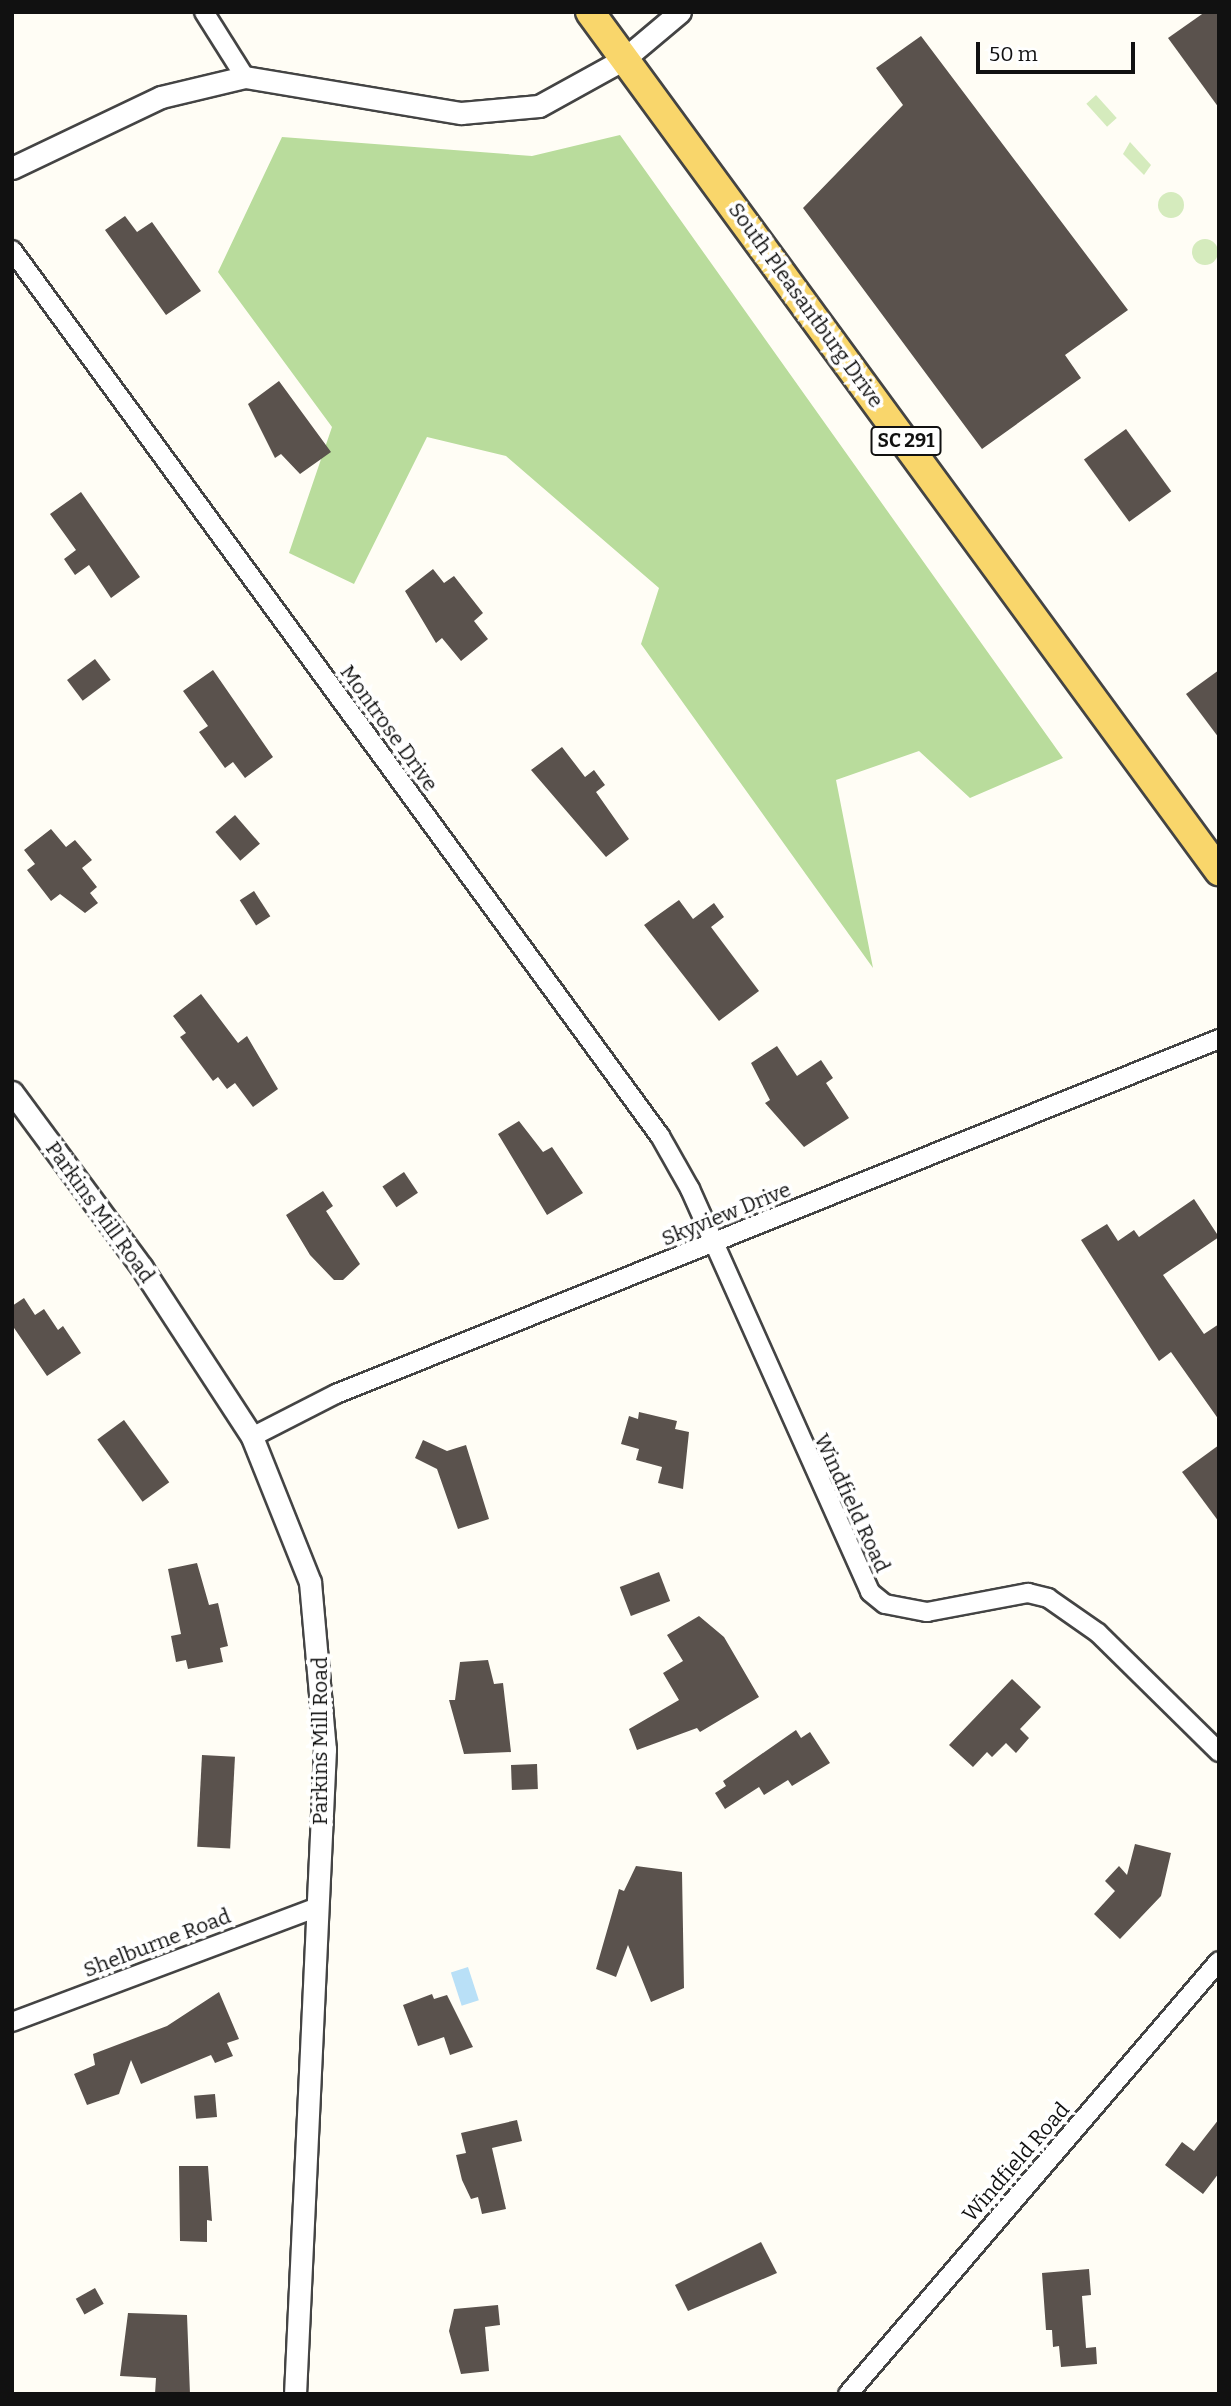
<!DOCTYPE html>
<html>
<head>
<meta charset="utf-8">
<style>
	body { margin:0 }
	#map { position:relative; width:1231px; height:2406px; overflow:hidden; background:#fffdf5; font-family:Bitter,serif }
	div>[style] { position:absolute }
	.green>* { inset:0; background:#d5ebbd; transform-origin:0 0 }
	.round { border-radius:50% }
	.forest>* { inset:0; background:#b9dc9c }
	.water>* { inset:0; background:#b9e0f7; transform-origin:0 0 }
	.building>* { inset:0; background:#5a524d; transform-origin:0 0 }
	.roads { filter:drop-shadow(2px 0 #444) drop-shadow(-2px 0 #444) drop-shadow(0 2px #444) drop-shadow(0 -2px #444) }
	.minor>* { height:18px; margin:-9px; padding:0 9px; transform-origin:9px; border-radius:9px; background:#fff }
	.tertiary>* { height:21px; margin:-10.5px; padding:0 10.5px; transform-origin:10.5px; border-radius:10.5px; background:#fff }
	.primary>* { height:28px; margin:-14px; padding:0 14px; transform-origin:14px; border-radius:14px; background:#f9d66b }
	span { translate:-50% -50%; white-space:nowrap; text-align:center; line-height:1.15; -webkit-text-stroke:7px #fff; paint-order:stroke }
	.shield-label span { padding:2px 5px; background:#fff; border:2px solid; border-radius:5px; -webkit-text-stroke-width:0 }
	.shield-label { font-size:19px; color:#111; font-weight:700 }
	.street-label { font-size:21px; color:#111 }
	.frame { position:absolute; inset:0; border:14px solid #111; pointer-events:none }
	.scale { position:absolute; left:976px; top:42px; width:159px; height:32px; box-sizing:border-box; border:4px solid #111; border-top:0; padding-left:9px; font-size:21px; line-height:24px; white-space:nowrap; color:#111; -webkit-text-stroke:5px #fff; paint-order:stroke }
</style>
</head>
<body>
<div id="map">
	<div class="green">
		<i style="left:1096px;top:95px;width:31px;height:13px;rotate:48deg"></i>
		<i style="clip-path:polygon(1130px 142px,1151px 165px,1144px 175px,1123px 154px)"></i>
		<i class="round" style="left:1158px;top:192px;width:26px;height:26px"></i>
		<i class="round" style="left:1192px;top:239px;width:26px;height:26px"></i>
	</div>
	<div class="forest">
		<i style="clip-path:polygon(620px 135px,1063px 758px,970px 798px,919px 751px,836px 780px,873px 968px,641px 644px,659px 588px,506px 456px,427px 437px,354px 584px,289px 553px,332px 427px,218px 272px,282px 137px,532px 156px)"></i>
	</div>
	<div class="water">
		<i style="left:468px;top:1967px;width:35px;height:18px;rotate:72deg"></i>
	</div>
	<div class="building">
		<i style="clip-path:polygon(1205px 12px,1219px 12px,1219px 108px,1168px 38px)"></i>
		<i style="clip-path:polygon(921px 36px,1128px 310px,1065px 355px,1081px 378px,982px 449px,803px 208px,903px 105px,876px 68px)"></i>
		<i style="clip-path:polygon(125px 216px,137px 232px,152px 222px,201px 291px,166px 315px,105px 230px)"></i>
		<i style="clip-path:polygon(279px 381px,331px 452px,300px 474px,281px 454px,275px 458px,248px 404px)"></i>
		<i style="left:1126px;top:429px;width:77px;height:52px;rotate:54deg"></i>
		<i style="clip-path:polygon(81px 492px,140px 577px,111px 598px,89px 565px,75px 575px,64px 559px,76px 550px,50px 514px)"></i>
		<i style="clip-path:polygon(433px 569px,444px 583px,454px 576px,483px 613px,474px 621px,488px 639px,461px 661px,442px 638px,436px 643px,405px 591px)"></i>
		<i style="left:95px;top:659px;width:26px;height:35px;rotate:53deg"></i>
		<i style="clip-path:polygon(213px 670px,273px 757px,245px 778px,233px 762px,225px 768px,199px 732px,208px 726px,183px 691px)"></i>
		<i style="clip-path:polygon(1219px 670px,1219px 738px,1186px 694px)"></i>
		<i style="clip-path:polygon(562px 747px,585px 777px,594px 770px,605px 785px,596px 792px,629px 839px,606px 857px,531px 770px)"></i>
		<i style="left:235px;top:815px;width:38px;height:26px;rotate:49deg"></i>
		<i style="clip-path:polygon(51px 829px,66px 847px,75px 840px,92px 860px,82px 868px,97px 887px,90px 893px,98px 903px,85px 913px,60px 894px,51px 901px,27px 870px,35px 864px,24px 850px)"></i>
		<i style="left:254px;top:891px;width:30px;height:17px;rotate:57deg"></i>
		<i style="clip-path:polygon(679px 900px,693px 919px,714px 903px,724px 917px,711px 927px,759px 991px,719px 1021px,644px 925px)"></i>
		<i style="clip-path:polygon(201px 994px,238px 1043px,247px 1036px,278px 1089px,253px 1107px,235px 1083px,227px 1089px,218px 1077px,213px 1081px,180px 1037px,186px 1033px,173px 1016px)"></i>
		<i style="clip-path:polygon(777px 1046px,797px 1076px,821px 1060px,833px 1078px,826px 1083px,849px 1118px,804px 1147px,765px 1103px,770px 1100px,751px 1063px)"></i>
		<i style="clip-path:polygon(519px 1121px,543px 1152px,552px 1147px,583px 1193px,547px 1215px,498px 1134px)"></i>
		<i style="left:404px;top:1172px;width:25px;height:26px;rotate:56deg"></i>
		<i style="clip-path:polygon(323px 1191px,333px 1206px,326px 1211px,360px 1264px,343px 1280px,334px 1280px,310px 1255px,286px 1215px)"></i>
		<i style="clip-path:polygon(1194px 1199px,1219px 1237px,1163px 1275px,1204px 1334px,1219px 1324px,1219px 1420px,1171px 1352px,1159px 1361px,1081px 1240px,1107px 1224px,1118px 1241px,1134px 1230px,1139px 1237px)"></i>
		<i style="clip-path:polygon(24px 1298px,35px 1315px,44px 1309px,58px 1330px,63px 1326px,81px 1353px,47px 1376px,12px 1325px,12px 1306px)"></i>
		<i style="clip-path:polygon(639px 1412px,677px 1421px,675px 1429px,689px 1432px,683px 1489px,658px 1483px,662px 1467px,636px 1460px,639px 1449px,621px 1444px,629px 1416px,638px 1419px)"></i>
		<i style="left:124px;top:1420px;width:77px;height:33px;rotate:54deg"></i>
		<i style="clip-path:polygon(423px 1440px,447px 1451px,466px 1445px,489px 1519px,458px 1529px,437px 1469px,415px 1458px)"></i>
		<i style="clip-path:polygon(1219px 1445px,1219px 1522px,1182px 1472px)"></i>
		<i style="clip-path:polygon(197px 1563px,209px 1605px,218px 1603px,228px 1646px,220px 1648px,223px 1662px,188px 1669px,186px 1660px,176px 1662px,171px 1636px,181px 1634px,168px 1569px)"></i>
		<i style="left:659px;top:1572px;width:31px;height:42px;rotate:69deg"></i>
		<i style="clip-path:polygon(699px 1616px,724px 1637px,759px 1697px,700px 1732px,697px 1728px,637px 1750px,629px 1729px,679px 1700px,663px 1673px,683px 1661px,667px 1635px)"></i>
		<i style="clip-path:polygon(488px 1660px,494px 1684px,503px 1683px,511px 1752px,464px 1754px,449px 1700px,455px 1700px,460px 1662px)"></i>
		<i style="clip-path:polygon(1012px 1679px,1041px 1707px,1020px 1729px,1029px 1738px,1016px 1753px,1006px 1743px,992px 1757px,987px 1752px,973px 1767px,949px 1745px)"></i>
		<i style="clip-path:polygon(796px 1730px,801px 1738px,810px 1732px,830px 1763px,792px 1786px,788px 1780px,764px 1795px,759px 1787px,725px 1809px,715px 1793px,726px 1786px,723px 1781px)"></i>
		<i style="left:202px;top:1755px;width:33px;height:92px;rotate:3deg"></i>
		<i style="left:537px;top:1764px;width:25px;height:26px;rotate:88deg"></i>
		<i style="clip-path:polygon(1135px 1844px,1171px 1853px,1161px 1896px,1120px 1939px,1094px 1914px,1115px 1891px,1105px 1881px,1119px 1866px,1127px 1875px)"></i>
		<i style="clip-path:polygon(636px 1866px,682px 1872px,684px 1988px,651px 2002px,628px 1945px,616px 1977px,596px 1969px,619px 1889px,624px 1891px)"></i>
		<i style="clip-path:polygon(219px 1992px,239px 2039px,227px 2043px,233px 2056px,215px 2063px,211px 2055px,141px 2084px,131px 2060px,119px 2094px,87px 2105px,74px 2074px,95px 2065px,93px 2054px,167px 2026px)"></i>
		<i style="clip-path:polygon(432px 1994px,434px 1999px,447px 1995px,473px 2047px,450px 2055px,444px 2037px,418px 2046px,403px 2005px)"></i>
		<i style="left:215px;top:2094px;width:23px;height:21px;rotate:85deg"></i>
		<i style="clip-path:polygon(1219px 2119px,1219px 2173px,1203px 2194px,1165px 2165px,1182px 2142px,1194px 2151px)"></i>
		<i style="clip-path:polygon(517px 2120px,522px 2141px,492px 2148px,506px 2209px,482px 2214px,478px 2197px,471px 2199px,462px 2180px,456px 2155px,466px 2153px,461px 2133px)"></i>
		<i style="clip-path:polygon(179px 2166px,208px 2166px,212px 2221px,207px 2220px,207px 2242px,180px 2241px)"></i>
		<i style="clip-path:polygon(761px 2242px,777px 2273px,688px 2311px,675px 2285px)"></i>
		<i style="clip-path:polygon(1089px 2269px,1091px 2295px,1082px 2296px,1086px 2348px,1096px 2347px,1097px 2364px,1061px 2367px,1059px 2346px,1053px 2347px,1052px 2330px,1046px 2330px,1042px 2273px)"></i>
		<i style="left:95px;top:2288px;width:18px;height:22px;rotate:61deg"></i>
		<i style="clip-path:polygon(498px 2305px,500px 2325px,485px 2327px,489px 2371px,461px 2374px,449px 2331px,454px 2309px)"></i>
		<i style="clip-path:polygon(128px 2313px,187px 2315px,190px 2394px,155px 2394px,156px 2378px,120px 2376px)"></i>
	</div>
	<div class="roads">
		<div class="minor">
			<i style="left:204px;top:12px;width:77px;rotate:57.8deg"></i>
			<i style="left:12px;top:250px;width:1098px;rotate:53.82deg"></i>
			<i style="left:660px;top:1136px;width:61px;rotate:60.5deg"></i>
			<i style="left:690px;top:1189px;width:441px;rotate:65.9deg"></i>
			<i style="left:870px;top:1592px;width:19px;rotate:39deg"></i>
			<i style="left:885px;top:1604px;width:43px;rotate:10.8deg"></i>
			<i style="left:927px;top:1612px;width:103px;rotate:-10.7deg"></i>
			<i style="left:1028px;top:1593px;width:21px;rotate:14deg"></i>
			<i style="left:1048px;top:1598px;width:61px;rotate:35deg"></i>
			<i style="left:1098px;top:1633px;width:170px;rotate:44.5deg"></i>
			<i style="left:252px;top:1437px;width:94px;rotate:-27.1deg"></i>
			<i style="left:336px;top:1394px;width:952px;rotate:-21.9deg"></i>
			<i style="left:12px;top:2022px;width:327px;rotate:-20.6deg"></i>
			<i style="left:848px;top:2394px;width:570px;rotate:-49.41deg"></i>
		</div>
		<div class="tertiary">
			<i style="left:12px;top:168px;width:165px;rotate:-25.5deg"></i>
			<i style="left:161px;top:97px;width:86px;rotate:-13.4deg"></i>
			<i style="left:245px;top:77px;width:219px;rotate:9.5deg"></i>
			<i style="left:461px;top:113px;width:78px;rotate:-5.1deg"></i>
			<i style="left:539px;top:106px;width:97px;rotate:-28.9deg"></i>
			<i style="left:624px;top:59px;width:73px;rotate:-40deg"></i>
			<i style="left:12px;top:1092px;width:219px;rotate:53.5deg"></i>
			<i style="left:142px;top:1268px;width:202px;rotate:56.9deg"></i>
			<i style="left:252px;top:1437px;width:156px;rotate:68.2deg"></i>
			<i style="left:310px;top:1582px;width:168px;rotate:84.9deg"></i>
			<i style="left:325px;top:1749px;width:646px;rotate:92.66deg"></i>
		</div>
		<div class="primary">
			<i style="left:590px;top:12px;width:1065px;rotate:53.79deg"></i>
		</div>
	</div>
	<div class="shield-label">
		<span style="left:906px;top:441px">SC 291</span>
	</div>
	<div class="street-label">
		<span style="left:806px;top:305px;rotate:54deg">South Pleasantburg Drive</span>
		<span style="left:389px;top:728px;rotate:54deg">Montrose Drive</span>
		<span style="left:100px;top:1212px;rotate:54deg">Parkins Mill Road</span>
		<span style="left:726px;top:1214px;rotate:-22deg">Skyview Drive</span>
		<span style="left:852px;top:1503px;rotate:65deg">Windfield Road</span>
		<span style="left:320px;top:1741px;rotate:-90deg">Parkins Mill Road</span>
		<span style="left:157px;top:1943px;rotate:-21deg">Shelburne Road</span>
		<span style="left:1016px;top:2162px;rotate:-49deg">Windfield Road</span>
	</div>
	<div class="frame"></div>
	<div class="scale">50 m</div>
</div>
</body>
</html>
